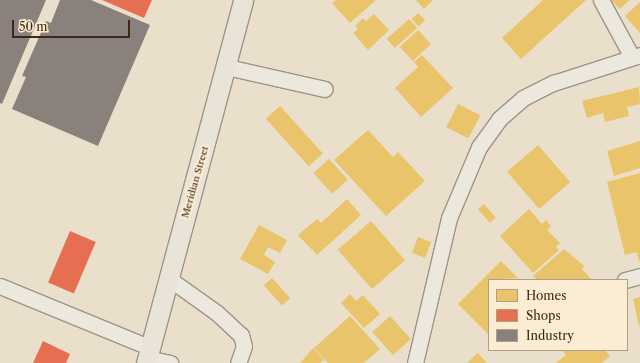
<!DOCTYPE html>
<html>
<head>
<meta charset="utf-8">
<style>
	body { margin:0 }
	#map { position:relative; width:640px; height:363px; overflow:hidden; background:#eadfca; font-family:"Libre Caslon Text",serif }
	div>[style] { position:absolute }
	.homes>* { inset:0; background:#e9c46a; transform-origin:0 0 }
	.shops>* { inset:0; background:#e76f51; transform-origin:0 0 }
	.industry>* { inset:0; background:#8a817c }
	.roads { filter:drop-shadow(1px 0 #9d9486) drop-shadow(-1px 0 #9d9486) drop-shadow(0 1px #9d9486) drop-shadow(0 -1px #9d9486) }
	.minor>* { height:15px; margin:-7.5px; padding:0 7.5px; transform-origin:7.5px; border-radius:7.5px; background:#ede8dd }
	.major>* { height:19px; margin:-9.5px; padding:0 9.5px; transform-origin:9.5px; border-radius:9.5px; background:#eae3d8 }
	span { translate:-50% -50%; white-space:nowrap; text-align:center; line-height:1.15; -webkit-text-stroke:4px #faedd4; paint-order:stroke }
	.street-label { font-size:10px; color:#402714 }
	.legend { position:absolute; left:488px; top:279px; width:140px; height:72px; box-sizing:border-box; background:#faedd4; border:1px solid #b09e87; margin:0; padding:5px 7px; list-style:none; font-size:12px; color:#402714 }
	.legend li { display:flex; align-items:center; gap:8px; height:20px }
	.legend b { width:20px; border:1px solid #b09e87 }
	.scale { position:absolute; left:12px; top:20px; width:118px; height:18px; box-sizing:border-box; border:2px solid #402714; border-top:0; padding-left:5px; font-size:12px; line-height:14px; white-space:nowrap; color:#402714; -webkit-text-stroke:3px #faedd4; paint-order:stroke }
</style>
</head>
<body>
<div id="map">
	<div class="homes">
		<i style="clip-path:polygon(336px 0,376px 0,350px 23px,332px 3px)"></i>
		<i style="clip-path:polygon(416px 0,433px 0,424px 9px)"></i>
		<i style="clip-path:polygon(543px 0,586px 0,521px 59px,502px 38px)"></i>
		<i style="clip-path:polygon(611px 0,630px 0,620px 9px)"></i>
		<i style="clip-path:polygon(640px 2px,640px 33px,625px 16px)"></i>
		<i style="left:418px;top:13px;width:10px;height:9px;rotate:45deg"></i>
		<i style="clip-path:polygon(374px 14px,389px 30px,368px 50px,353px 33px,358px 29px,355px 26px,363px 18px,366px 21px)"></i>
		<i style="left:409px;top:19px;width:12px;height:30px;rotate:48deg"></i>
		<i style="left:418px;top:30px;width:19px;height:25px;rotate:47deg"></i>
		<i style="clip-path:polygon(422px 55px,453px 88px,421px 117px,395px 88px,418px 67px,414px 62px)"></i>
		<i style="clip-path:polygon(639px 87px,640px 104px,627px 107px,629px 116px,605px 122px,603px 113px,587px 118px,582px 101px)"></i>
		<i style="left:458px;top:104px;width:25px;height:26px;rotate:27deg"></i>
		<i style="left:280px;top:106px;width:64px;height:19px;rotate:48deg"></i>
		<i style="clip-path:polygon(368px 130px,393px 157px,398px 152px,425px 181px,386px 216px,334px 160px)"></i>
		<i style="clip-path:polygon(640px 141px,640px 168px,614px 176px,607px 151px)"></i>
		<i style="left:538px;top:145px;width:49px;height:41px;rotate:49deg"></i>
		<i style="left:329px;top:159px;width:28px;height:21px;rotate:48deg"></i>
		<i style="clip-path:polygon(640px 173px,640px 261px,639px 261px,637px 252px,625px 255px,607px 182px)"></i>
		<i style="clip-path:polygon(347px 199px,361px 215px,317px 255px,298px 235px,317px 219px,321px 223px)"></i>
		<i style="left:484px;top:204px;width:18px;height:8px;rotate:49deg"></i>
		<i style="clip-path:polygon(529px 209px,542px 224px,546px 220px,551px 226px,547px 230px,560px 243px,556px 247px,559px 250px,533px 273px,500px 236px)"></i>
		<i style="left:371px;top:221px;width:52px;height:44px;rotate:49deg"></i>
		<i style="clip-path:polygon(259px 225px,287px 240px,280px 253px,268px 247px,264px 255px,275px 262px,268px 274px,240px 259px)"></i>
		<i style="left:418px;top:237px;width:14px;height:17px;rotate:21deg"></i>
		<i style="clip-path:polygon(564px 249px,584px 266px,582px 269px,592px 280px,537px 280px,533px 276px)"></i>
		<i style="clip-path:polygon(501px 261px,518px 278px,489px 280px,489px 335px,458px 304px)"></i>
		<i style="left:272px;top:278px;width:27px;height:11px;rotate:48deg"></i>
		<i style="clip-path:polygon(350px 294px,356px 301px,363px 295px,380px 314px,364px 328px,341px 303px)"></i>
		<i style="clip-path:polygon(640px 297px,640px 325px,639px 326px,633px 299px)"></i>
		<i style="clip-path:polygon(350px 316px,380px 349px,364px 363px,328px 363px,314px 348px)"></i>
		<i style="left:390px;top:316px;width:31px;height:24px;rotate:48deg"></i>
		<i style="clip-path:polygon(313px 348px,324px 360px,320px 363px,300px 363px)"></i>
		<i style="clip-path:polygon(562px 350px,605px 350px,610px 356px,602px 363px,556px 363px,566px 355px)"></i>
		<i style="clip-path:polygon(478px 353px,487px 363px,467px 363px)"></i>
	</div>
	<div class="shops">
		<i style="clip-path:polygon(102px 0,152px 0,144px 18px)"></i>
		<i style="left:70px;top:231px;width:28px;height:56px;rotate:23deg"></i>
		<i style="clip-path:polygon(43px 341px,70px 354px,66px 363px,33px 363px)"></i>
	</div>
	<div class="industry">
		<i style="clip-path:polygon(0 0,46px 0,2px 104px,0 103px)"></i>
		<i style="clip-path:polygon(60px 0,91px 0,150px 25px,98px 146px,12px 109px,26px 77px,22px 76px,46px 21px,51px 23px)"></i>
	</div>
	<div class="roads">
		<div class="minor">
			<i style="left:601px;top:0;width:65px;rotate:61.5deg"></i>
			<i style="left:227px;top:67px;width:100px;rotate:12.7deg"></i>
			<i style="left:168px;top:278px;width:60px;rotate:35.5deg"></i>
			<i style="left:217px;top:313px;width:33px;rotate:43deg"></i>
			<i style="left:241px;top:335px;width:11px;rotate:75deg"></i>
			<i style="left:244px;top:346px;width:18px;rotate:109deg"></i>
			<i style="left:625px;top:280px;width:16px;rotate:-15deg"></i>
			<i style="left:0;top:286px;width:161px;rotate:22.3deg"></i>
			<i style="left:147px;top:358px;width:24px;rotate:12deg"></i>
			<i style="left:415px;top:363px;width:149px;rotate:-76.8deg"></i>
			<i style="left:449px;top:218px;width:77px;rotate:-67.1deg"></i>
			<i style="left:479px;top:147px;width:34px;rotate:-54deg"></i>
			<i style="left:499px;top:119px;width:32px;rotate:-41deg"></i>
			<i style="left:523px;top:98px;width:34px;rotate:-27deg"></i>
			<i style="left:553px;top:83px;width:91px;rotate:-17.8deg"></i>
		</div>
		<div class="major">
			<i style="left:146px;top:363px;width:376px;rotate:-75deg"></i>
		</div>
	</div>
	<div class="street-label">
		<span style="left:195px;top:182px;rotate:-74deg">Meridian Street</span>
	</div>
	<ul class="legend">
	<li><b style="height:11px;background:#e9c46a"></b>Homes</li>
	<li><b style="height:11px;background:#e76f51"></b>Shops</li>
	<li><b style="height:11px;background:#8a817c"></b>Industry</li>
	</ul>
	<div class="scale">50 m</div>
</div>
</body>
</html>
